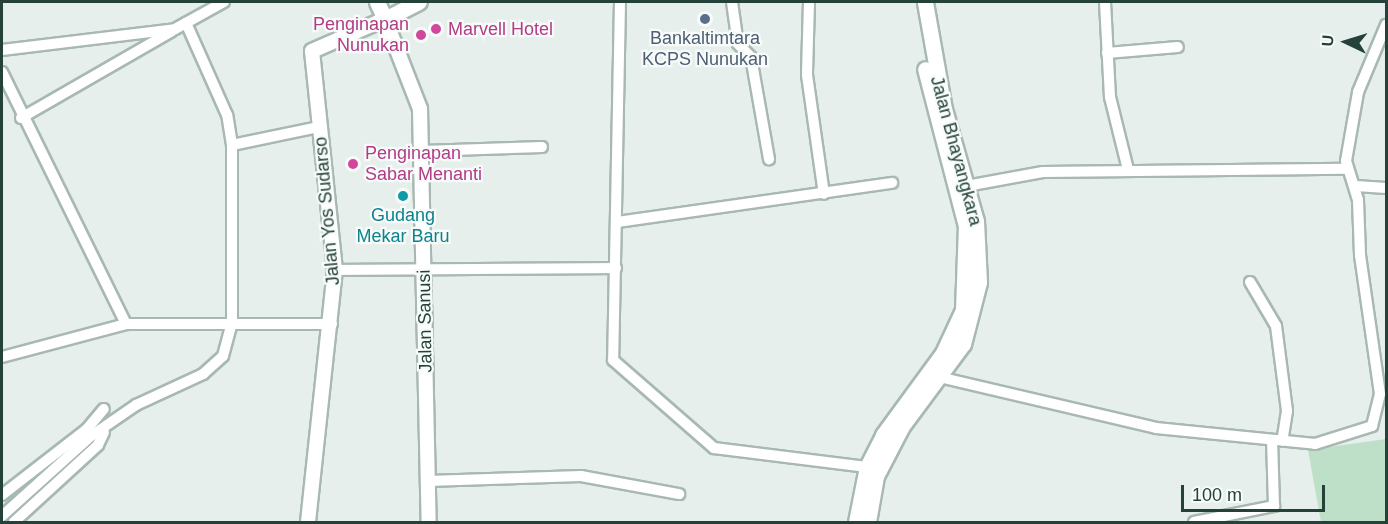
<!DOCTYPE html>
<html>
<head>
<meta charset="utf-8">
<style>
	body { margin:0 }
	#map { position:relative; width:1388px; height:524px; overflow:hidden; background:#e6efeb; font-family:Arial,sans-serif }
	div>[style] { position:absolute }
	.green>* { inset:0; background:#bfe0c8 }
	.roads { filter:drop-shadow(2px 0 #a8b8b2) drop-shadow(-2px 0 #a8b8b2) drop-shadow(0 2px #a8b8b2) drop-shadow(0 -2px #a8b8b2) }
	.minor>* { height:10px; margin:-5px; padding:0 5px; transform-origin:5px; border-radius:5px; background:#fff }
	.tertiary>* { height:14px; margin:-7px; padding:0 7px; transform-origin:7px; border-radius:7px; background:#fff }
	.secondary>* { height:15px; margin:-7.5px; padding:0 7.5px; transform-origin:7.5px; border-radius:7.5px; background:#fff }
	.dots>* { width:16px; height:16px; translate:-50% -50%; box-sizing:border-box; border:3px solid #f7fbf9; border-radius:50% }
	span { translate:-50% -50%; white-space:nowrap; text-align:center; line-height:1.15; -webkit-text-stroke:4.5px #f7fbf9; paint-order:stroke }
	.hotel-label { font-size:18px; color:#b23c85 }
	.right { translate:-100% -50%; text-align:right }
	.left { translate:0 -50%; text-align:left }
	.service-label { font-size:18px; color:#4e5e75 }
	.street-label { font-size:18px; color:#24423a }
	.culture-label { font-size:18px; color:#0d838f }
	.frame { position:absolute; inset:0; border:3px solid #24423a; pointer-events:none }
	.north { position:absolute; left:1316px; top:12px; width:60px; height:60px; -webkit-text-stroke:4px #f7fbf9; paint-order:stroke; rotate:274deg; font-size:16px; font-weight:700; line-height:24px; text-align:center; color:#24423a }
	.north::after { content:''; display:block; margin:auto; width:21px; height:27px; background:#24423a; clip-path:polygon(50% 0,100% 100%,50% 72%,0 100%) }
	.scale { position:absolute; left:1181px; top:485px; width:144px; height:27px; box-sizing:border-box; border:3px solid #24423a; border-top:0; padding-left:8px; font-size:18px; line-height:21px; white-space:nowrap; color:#24423a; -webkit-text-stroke:4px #f7fbf9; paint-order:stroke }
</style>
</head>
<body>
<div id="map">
	<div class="green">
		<i style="clip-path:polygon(1386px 439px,1386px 522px,1321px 522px,1308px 450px)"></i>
	</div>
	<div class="roads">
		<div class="minor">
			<i style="left:620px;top:2px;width:358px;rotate:91.1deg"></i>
			<i style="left:613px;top:360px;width:134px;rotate:41.1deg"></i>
			<i style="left:714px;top:448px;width:154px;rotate:7.1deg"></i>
			<i style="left:732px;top:2px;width:42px;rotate:81.9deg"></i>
			<i style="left:738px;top:44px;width:18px;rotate:45deg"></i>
			<i style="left:751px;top:57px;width:104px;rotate:80deg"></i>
			<i style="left:809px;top:2px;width:73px;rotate:91.6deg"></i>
			<i style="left:807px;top:75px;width:120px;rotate:81.9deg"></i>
			<i style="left:1105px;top:2px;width:95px;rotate:87deg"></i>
			<i style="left:1110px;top:97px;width:75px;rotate:76.1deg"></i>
			<i style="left:2px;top:50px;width:174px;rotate:-6.9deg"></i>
			<i style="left:175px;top:29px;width:56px;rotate:-28.9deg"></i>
			<i style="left:1107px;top:53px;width:71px;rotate:-4.8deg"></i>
			<i style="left:2px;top:72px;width:281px;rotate:63.8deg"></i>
			<i style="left:21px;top:118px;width:174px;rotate:-29.9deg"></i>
			<i style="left:232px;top:145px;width:89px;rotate:-11.7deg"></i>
			<i style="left:422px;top:151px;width:120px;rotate:-1.9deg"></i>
			<i style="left:1356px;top:186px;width:30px;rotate:4deg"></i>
			<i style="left:961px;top:187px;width:83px;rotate:-10.4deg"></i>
			<i style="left:1043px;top:172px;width:303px;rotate:-0.6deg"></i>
			<i style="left:617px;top:222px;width:278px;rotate:-8.1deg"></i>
			<i style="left:335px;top:270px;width:281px;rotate:-0.4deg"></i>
			<i style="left:1250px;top:282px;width:51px;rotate:59.4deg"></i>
			<i style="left:1276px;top:326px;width:86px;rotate:82.6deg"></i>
			<i style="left:1287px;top:411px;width:30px;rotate:99deg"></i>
			<i style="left:2px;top:357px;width:128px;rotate:-14.9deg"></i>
			<i style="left:126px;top:324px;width:206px"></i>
			<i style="left:939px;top:377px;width:223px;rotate:13.2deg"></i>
			<i style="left:1156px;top:428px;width:160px;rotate:5.7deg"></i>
			<i style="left:1315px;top:444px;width:60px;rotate:-17.5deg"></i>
			<i style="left:1372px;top:426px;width:33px;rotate:-76deg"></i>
			<i style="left:1380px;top:394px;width:140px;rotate:-98.2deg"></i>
			<i style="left:1360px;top:255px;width:55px;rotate:-92.1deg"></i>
			<i style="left:1358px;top:200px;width:41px;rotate:-107.1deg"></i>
			<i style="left:1346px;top:161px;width:70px;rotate:-80.1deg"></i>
			<i style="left:1358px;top:92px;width:73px;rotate:-67.3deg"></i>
			<i style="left:428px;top:481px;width:153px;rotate:-1.9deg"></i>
			<i style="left:581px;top:476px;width:100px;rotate:10.4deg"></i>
			<i style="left:2px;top:495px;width:108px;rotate:-37.8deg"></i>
			<i style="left:87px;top:429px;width:26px;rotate:-50deg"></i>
			<i style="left:2px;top:516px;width:120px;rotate:-42deg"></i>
			<i style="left:91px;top:436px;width:55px;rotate:-34.6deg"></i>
			<i style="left:136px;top:405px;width:74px;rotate:-24.8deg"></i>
			<i style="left:203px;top:374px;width:27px;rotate:-42deg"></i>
			<i style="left:223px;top:356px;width:34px;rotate:-75deg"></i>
			<i style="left:232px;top:323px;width:178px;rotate:-90deg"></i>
			<i style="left:232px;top:145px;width:30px;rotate:-99deg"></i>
			<i style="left:227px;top:115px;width:101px;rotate:-114deg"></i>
			<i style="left:14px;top:522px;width:114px;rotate:-42.5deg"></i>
			<i style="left:98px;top:445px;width:14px;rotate:-65deg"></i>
			<i style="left:1194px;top:522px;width:82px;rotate:-11.3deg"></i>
			<i style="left:1274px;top:506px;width:66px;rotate:-91.7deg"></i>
		</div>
		<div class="tertiary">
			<i style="left:308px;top:522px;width:253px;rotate:-83.9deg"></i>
			<i style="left:335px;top:270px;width:220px;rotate:-96deg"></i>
			<i style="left:312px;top:51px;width:80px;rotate:-23.7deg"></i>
			<i style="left:385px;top:19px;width:97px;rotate:68.7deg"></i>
			<i style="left:420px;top:109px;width:413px;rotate:88.8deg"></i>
		</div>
		<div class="secondary">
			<i style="left:377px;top:2px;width:19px;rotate:65deg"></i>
			<i style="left:385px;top:19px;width:38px;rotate:-27deg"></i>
			<i style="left:856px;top:522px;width:56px;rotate:-78.7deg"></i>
			<i style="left:867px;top:467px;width:36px;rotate:-63deg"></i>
			<i style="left:883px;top:435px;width:102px;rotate:-53.8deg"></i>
			<i style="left:943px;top:353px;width:47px;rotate:-65.1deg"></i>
			<i style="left:963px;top:310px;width:84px;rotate:-88deg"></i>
			<i style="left:966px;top:226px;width:162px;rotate:-104.6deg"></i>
			<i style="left:868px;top:522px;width:47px;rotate:-80.1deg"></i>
			<i style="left:876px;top:476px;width:56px;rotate:-62.5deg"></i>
			<i style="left:902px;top:426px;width:102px;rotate:-53.4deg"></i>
			<i style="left:963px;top:344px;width:64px;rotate:-75.5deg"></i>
			<i style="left:979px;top:282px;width:61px;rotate:-92.8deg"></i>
			<i style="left:976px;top:221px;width:116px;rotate:-105.9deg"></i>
			<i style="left:944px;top:109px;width:109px;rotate:-100.1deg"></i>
		</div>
	</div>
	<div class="dots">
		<i style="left:705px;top:19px;background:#5c6f8a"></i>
		<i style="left:436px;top:29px;background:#d1479c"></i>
		<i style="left:421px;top:35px;background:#d1479c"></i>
		<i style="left:353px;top:164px;background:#d1479c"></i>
		<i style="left:403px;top:196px;background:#0f9aa8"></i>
	</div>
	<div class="hotel-label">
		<span class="right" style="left:409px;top:35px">Penginapan<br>Nunukan</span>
		<span class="left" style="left:448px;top:29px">Marvell Hotel</span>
		<span class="left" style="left:365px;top:164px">Penginapan<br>Sabar Menanti</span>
	</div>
	<div class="service-label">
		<span style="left:705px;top:49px">Bankaltimtara<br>KCPS Nunukan</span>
	</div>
	<div class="street-label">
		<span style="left:956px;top:151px;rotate:75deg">Jalan Bhayangkara</span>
		<span style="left:327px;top:211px;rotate:-95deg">Jalan Yos Sudarso</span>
		<span style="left:425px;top:321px;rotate:-91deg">Jalan Sanusi</span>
	</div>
	<div class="culture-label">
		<span style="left:403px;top:226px">Gudang<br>Mekar Baru</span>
	</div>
	<div class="frame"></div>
	<div class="north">U</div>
	<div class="scale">100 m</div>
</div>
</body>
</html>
